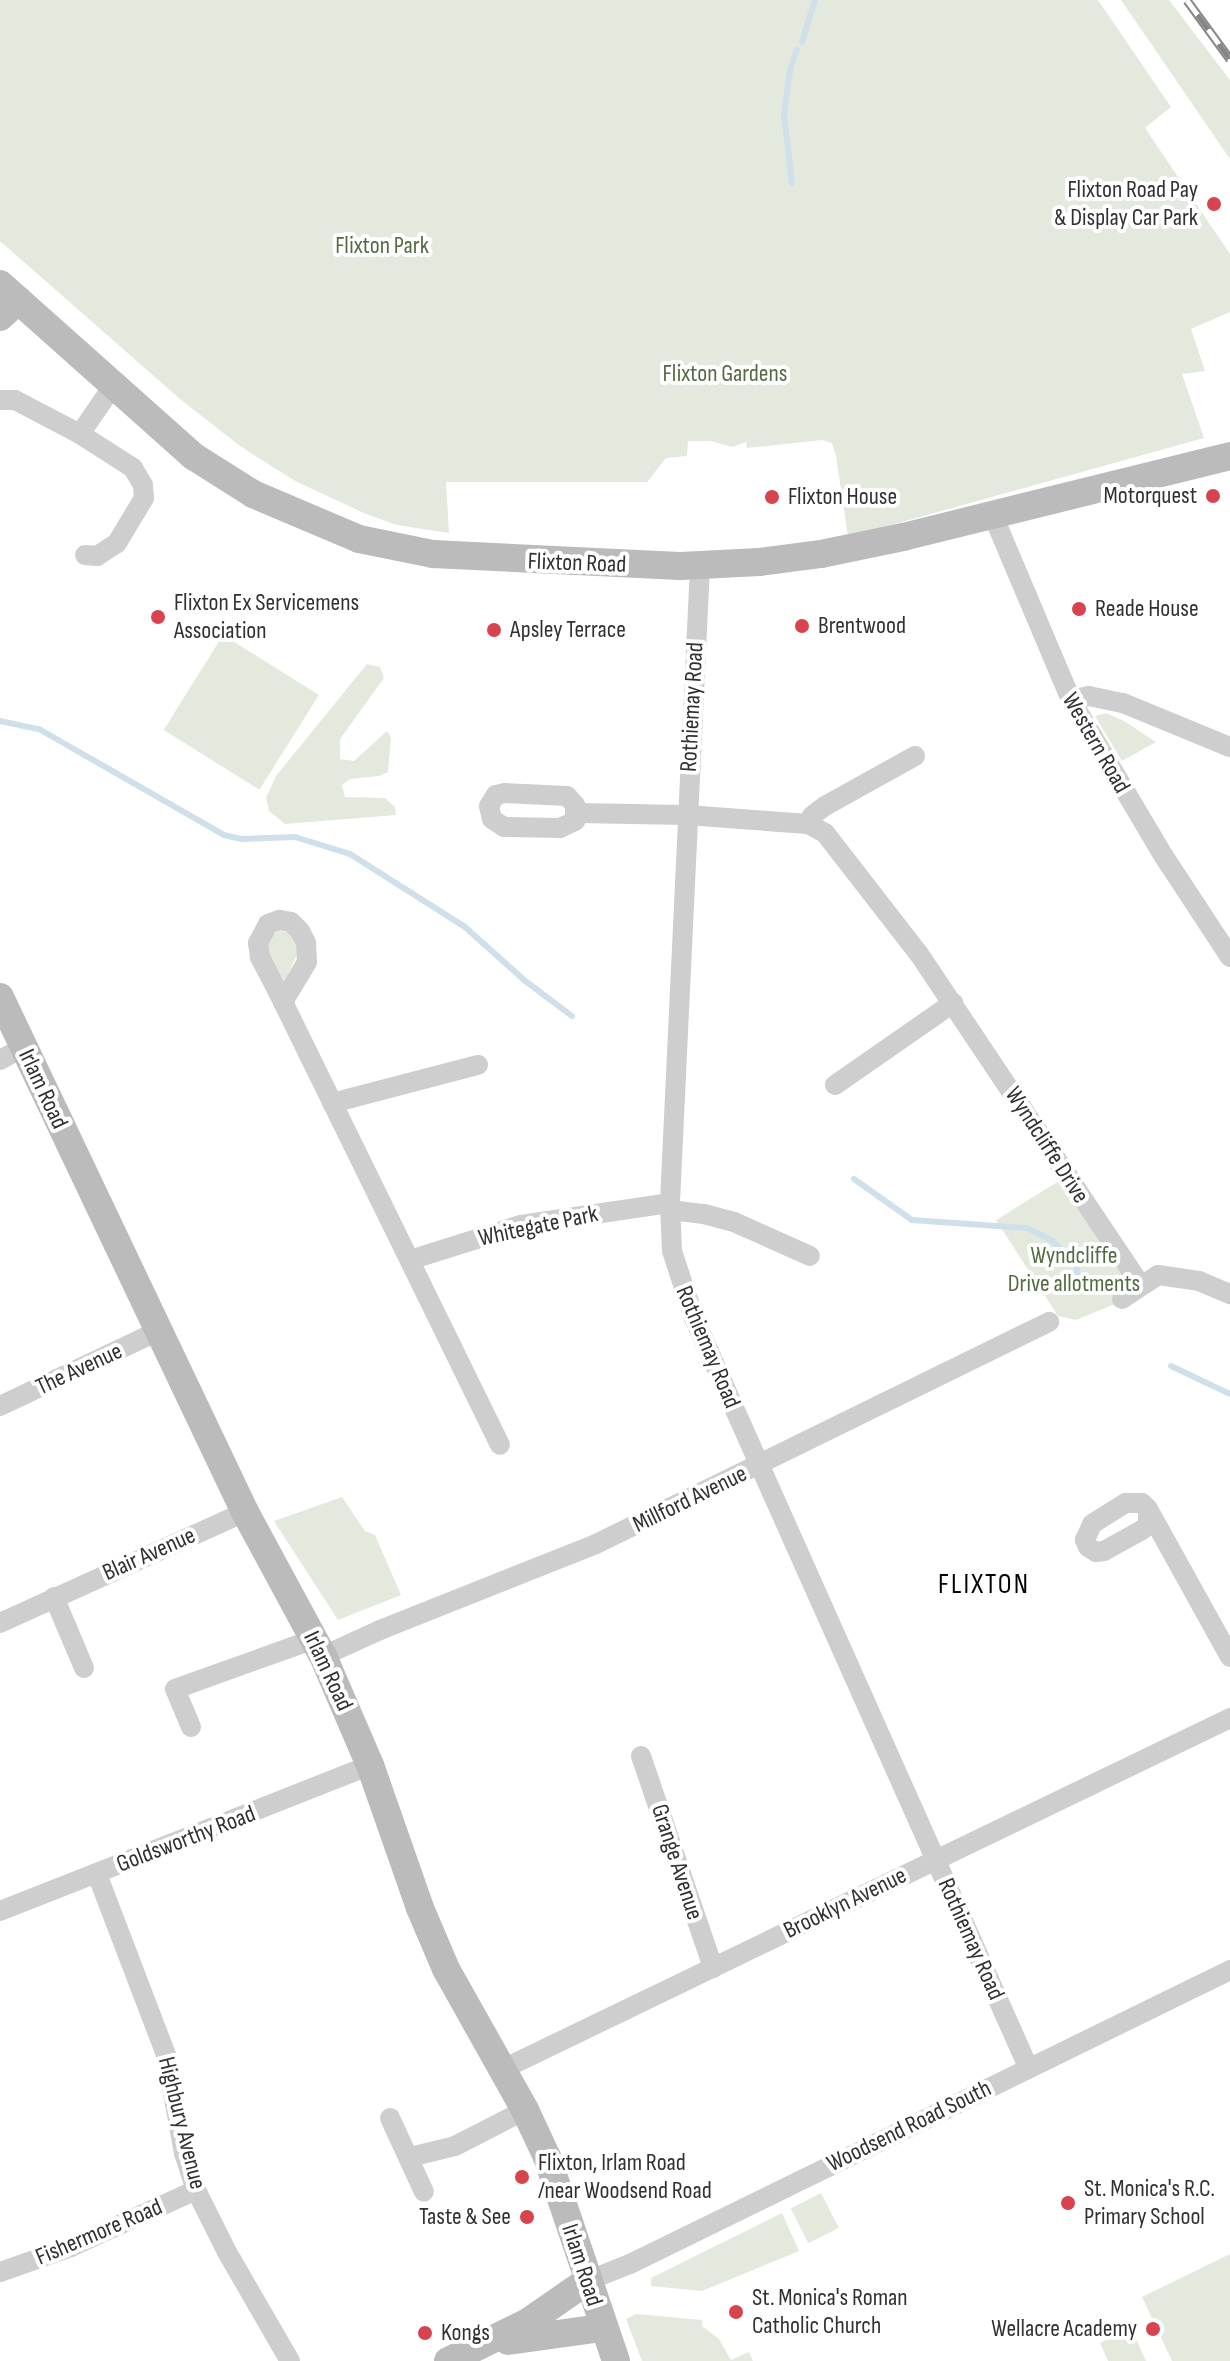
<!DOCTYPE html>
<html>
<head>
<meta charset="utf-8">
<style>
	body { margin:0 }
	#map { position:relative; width:1230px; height:2361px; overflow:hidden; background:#fff; font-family:"Sofia Sans Condensed",sans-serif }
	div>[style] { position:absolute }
	.green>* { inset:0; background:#e4e9de; transform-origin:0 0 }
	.stream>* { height:6px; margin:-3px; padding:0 3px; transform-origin:3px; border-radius:3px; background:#cfe0ea }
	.street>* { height:20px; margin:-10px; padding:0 10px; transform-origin:10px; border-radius:10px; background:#cecece }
	.secondary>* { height:28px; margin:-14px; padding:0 14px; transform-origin:14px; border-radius:14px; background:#bbb }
	.rail>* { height:9px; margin-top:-4.5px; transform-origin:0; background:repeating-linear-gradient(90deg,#fff 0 18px,#868686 0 36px); box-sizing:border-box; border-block:2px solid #868686 }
	.dots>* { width:22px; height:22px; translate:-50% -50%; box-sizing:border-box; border:4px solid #fff; border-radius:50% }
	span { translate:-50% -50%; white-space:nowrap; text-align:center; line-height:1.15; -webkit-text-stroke:8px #fff; paint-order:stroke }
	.poi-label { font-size:24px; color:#313131 }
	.right { translate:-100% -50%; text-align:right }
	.left { translate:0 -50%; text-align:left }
	.park-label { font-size:24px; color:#546a42 }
	.street-label { font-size:24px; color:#313131 }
	.quarter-label { font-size:28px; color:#000; letter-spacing:2px }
</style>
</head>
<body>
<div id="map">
	<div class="green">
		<i style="clip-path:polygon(0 0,1098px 0,1171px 107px,1145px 128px,1230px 254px,1230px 312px,1191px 329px,1205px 371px,1182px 374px,1204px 438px,848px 537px,836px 456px,832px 443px,822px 440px,747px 448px,746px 442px,732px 447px,711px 441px,688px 441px,687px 456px,666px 458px,647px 482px,446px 482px,449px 533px,397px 525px,366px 514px,295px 481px,240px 446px,180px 399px,0 241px)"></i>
		<i style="clip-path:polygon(1121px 0,1169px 0,1230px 80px,1230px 159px)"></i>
		<i style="left:223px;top:635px;width:113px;height:112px;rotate:32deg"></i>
		<i style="clip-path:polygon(367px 664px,380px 667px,384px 678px,340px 739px,340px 759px,354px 761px,387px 731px,391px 738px,388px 772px,379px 776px,350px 779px,342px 785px,345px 797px,385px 798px,395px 807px,396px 815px,285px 824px,269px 811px,266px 798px,276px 776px)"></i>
		<i style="clip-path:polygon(1106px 713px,1124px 721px,1156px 742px,1122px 761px,1095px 716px)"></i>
		<i style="clip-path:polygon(278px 931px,289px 932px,296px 942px,297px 955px,284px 982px,268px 954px,269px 937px)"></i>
		<i style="clip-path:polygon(1059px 1181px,1129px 1284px,1115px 1304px,1076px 1320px,1058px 1316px,996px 1220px)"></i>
		<i style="clip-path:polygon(342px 1497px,365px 1531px,375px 1535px,401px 1595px,338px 1620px,274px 1521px)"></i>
		<i style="left:821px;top:2193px;width:39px;height:34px;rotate:63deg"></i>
		<i style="clip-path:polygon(782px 2213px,799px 2251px,702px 2291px,651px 2286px,651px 2278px)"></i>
		<i style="clip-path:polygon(1230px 2254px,1230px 2361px,1172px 2361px,1142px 2297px)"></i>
		<i style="clip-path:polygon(636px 2314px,702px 2320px,702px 2326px,719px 2339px,731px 2360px,749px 2352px,753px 2361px,642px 2361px,626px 2319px)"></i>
		<i style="clip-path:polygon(1131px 2328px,1146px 2361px,1108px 2361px,1100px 2343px)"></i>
	</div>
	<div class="stream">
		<i style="left:802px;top:42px;width:44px;rotate:-72.8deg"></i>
		<i style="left:792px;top:183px;width:68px;rotate:-96.7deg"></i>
		<i style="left:784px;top:115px;width:45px;rotate:-82.4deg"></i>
		<i style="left:790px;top:70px;width:21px;rotate:-71deg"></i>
		<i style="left:0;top:721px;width:40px;rotate:12deg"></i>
		<i style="left:39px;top:729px;width:213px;rotate:29.8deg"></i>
		<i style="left:224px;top:835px;width:18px;rotate:13deg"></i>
		<i style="left:242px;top:839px;width:53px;rotate:-2.2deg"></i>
		<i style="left:295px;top:837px;width:58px;rotate:17.2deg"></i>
		<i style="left:350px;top:854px;width:136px;rotate:32.4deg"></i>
		<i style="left:465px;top:927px;width:79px;rotate:41.9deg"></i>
		<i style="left:524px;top:980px;width:60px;rotate:36.9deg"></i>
		<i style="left:854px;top:1179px;width:71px;rotate:35.3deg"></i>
		<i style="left:912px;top:1220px;width:115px;rotate:4deg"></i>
		<i style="left:1027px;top:1228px;width:28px;rotate:27deg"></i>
		<i style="left:1052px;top:1241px;width:34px;rotate:43deg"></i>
		<i style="left:1077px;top:1264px;width:23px;rotate:92deg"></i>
		<i style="left:1171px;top:1366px;width:65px;rotate:25.4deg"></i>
	</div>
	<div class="street">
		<i style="left:0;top:400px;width:15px"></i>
		<i style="left:15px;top:400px;width:73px;rotate:27.6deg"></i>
		<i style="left:80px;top:434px;width:63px;rotate:32.7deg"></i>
		<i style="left:133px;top:468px;width:20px;rotate:60deg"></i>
		<i style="left:143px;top:485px;width:13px;rotate:86deg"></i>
		<i style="left:144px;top:498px;width:52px;rotate:121deg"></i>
		<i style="left:117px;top:543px;width:24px;rotate:147deg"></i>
		<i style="left:97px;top:556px;width:12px;rotate:-175deg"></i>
		<i style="left:80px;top:434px;width:58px;rotate:-55.5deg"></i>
		<i style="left:992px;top:513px;width:203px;rotate:67.1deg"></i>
		<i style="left:1071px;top:700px;width:180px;rotate:59.3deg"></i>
		<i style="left:1163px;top:855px;width:122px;rotate:56.7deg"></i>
		<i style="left:700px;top:566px;width:638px;rotate:92.7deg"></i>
		<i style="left:670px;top:1203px;width:48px;rotate:87.6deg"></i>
		<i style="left:672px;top:1251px;width:71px;rotate:71.8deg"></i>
		<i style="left:694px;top:1318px;width:822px;rotate:65.96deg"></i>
		<i style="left:1071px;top:700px;width:18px;rotate:-13deg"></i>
		<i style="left:1089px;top:696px;width:35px;rotate:12deg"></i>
		<i style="left:1123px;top:703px;width:116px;rotate:22.4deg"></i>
		<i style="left:505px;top:793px;width:62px;rotate:2.8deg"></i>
		<i style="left:567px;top:796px;width:12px;rotate:48deg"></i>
		<i style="left:575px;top:805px;width:16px;rotate:90deg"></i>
		<i style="left:575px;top:821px;width:17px;rotate:155deg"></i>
		<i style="left:560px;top:828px;width:56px;rotate:-179deg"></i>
		<i style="left:504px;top:827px;width:14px;rotate:-146deg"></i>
		<i style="left:492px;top:819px;width:13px;rotate:-103deg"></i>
		<i style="left:489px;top:806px;width:13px;rotate:-58deg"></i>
		<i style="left:496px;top:795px;width:9px;rotate:-13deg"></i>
		<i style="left:577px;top:813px;width:110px;rotate:1deg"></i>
		<i style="left:687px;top:815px;width:121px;rotate:4.3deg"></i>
		<i style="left:808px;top:824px;width:19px;rotate:28deg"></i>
		<i style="left:825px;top:833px;width:153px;rotate:52.2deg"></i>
		<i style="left:919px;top:954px;width:399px;rotate:56.2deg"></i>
		<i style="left:808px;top:824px;width:9px;rotate:-63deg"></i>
		<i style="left:812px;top:816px;width:16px;rotate:-38deg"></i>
		<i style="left:825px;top:806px;width:103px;rotate:-29.1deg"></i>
		<i style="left:279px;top:920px;width:12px;rotate:9deg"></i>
		<i style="left:291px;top:922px;width:13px;rotate:45deg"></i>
		<i style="left:300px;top:931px;width:13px;rotate:63deg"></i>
		<i style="left:306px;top:943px;width:19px;rotate:87deg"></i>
		<i style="left:307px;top:962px;width:47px;rotate:121deg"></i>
		<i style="left:283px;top:1002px;width:51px;rotate:-117.1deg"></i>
		<i style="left:260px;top:957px;width:14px;rotate:-98deg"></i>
		<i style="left:258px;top:943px;width:21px;rotate:-62deg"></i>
		<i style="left:268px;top:924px;width:12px;rotate:-20deg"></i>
		<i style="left:283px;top:1002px;width:493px;rotate:63.9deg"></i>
		<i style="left:0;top:1060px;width:26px;rotate:-29deg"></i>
		<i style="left:835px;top:1085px;width:144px;rotate:-34.8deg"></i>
		<i style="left:332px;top:1103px;width:151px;rotate:-14.6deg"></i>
		<i style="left:670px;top:1210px;width:34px;rotate:7deg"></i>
		<i style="left:704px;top:1214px;width:31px;rotate:15deg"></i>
		<i style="left:734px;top:1222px;width:83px;rotate:24.1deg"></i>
		<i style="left:410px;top:1260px;width:116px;rotate:-17.5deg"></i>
		<i style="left:521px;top:1225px;width:151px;rotate:-8.4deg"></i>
		<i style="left:1122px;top:1299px;width:43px;rotate:-33.7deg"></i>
		<i style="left:1158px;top:1275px;width:41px;rotate:8.3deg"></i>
		<i style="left:1199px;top:1281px;width:34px;rotate:23deg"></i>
		<i style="left:0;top:1406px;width:175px;rotate:-25.4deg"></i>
		<i style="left:1148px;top:1509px;width:16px;rotate:90deg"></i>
		<i style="left:1148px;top:1525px;width:8px;rotate:140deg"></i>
		<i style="left:1142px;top:1530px;width:43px;rotate:151.1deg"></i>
		<i style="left:1104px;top:1551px;width:8px;rotate:173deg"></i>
		<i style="left:1096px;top:1552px;width:9px;rotate:-148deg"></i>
		<i style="left:1088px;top:1547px;width:8px;rotate:-113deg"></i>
		<i style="left:1085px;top:1540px;width:17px;rotate:-66deg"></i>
		<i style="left:1092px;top:1524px;width:40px;rotate:-32deg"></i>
		<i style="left:1126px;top:1503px;width:16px"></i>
		<i style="left:1142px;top:1503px;width:8px;rotate:45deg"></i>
		<i style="left:1148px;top:1509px;width:169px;rotate:61deg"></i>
		<i style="left:54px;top:1597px;width:77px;rotate:67.1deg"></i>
		<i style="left:0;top:1623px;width:269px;rotate:-24.4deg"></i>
		<i style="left:323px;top:1656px;width:63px;rotate:-24.5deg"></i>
		<i style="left:380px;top:1630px;width:230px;rotate:-21.7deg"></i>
		<i style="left:594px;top:1545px;width:507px;rotate:-26.11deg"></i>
		<i style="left:191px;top:1727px;width:41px;rotate:-112.8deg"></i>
		<i style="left:175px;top:1689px;width:149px;rotate:-19.7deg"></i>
		<i style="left:641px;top:1756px;width:224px;rotate:71.2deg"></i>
		<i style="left:97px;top:1874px;width:194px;rotate:69.1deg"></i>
		<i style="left:166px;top:2055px;width:100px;rotate:79.6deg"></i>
		<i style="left:184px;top:2153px;width:39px;rotate:72deg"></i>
		<i style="left:196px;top:2190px;width:69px;rotate:63.4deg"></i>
		<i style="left:227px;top:2252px;width:126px;rotate:60deg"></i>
		<i style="left:0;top:1911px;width:398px;rotate:-21.5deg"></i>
		<i style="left:503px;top:2069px;width:807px;rotate:-25.77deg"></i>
		<i style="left:390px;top:2118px;width:81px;rotate:65.3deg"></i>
		<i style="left:410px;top:2157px;width:46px;rotate:-13.7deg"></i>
		<i style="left:455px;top:2146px;width:79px;rotate:-27.2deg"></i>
		<i style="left:0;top:2272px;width:75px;rotate:-19.4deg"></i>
		<i style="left:71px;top:2247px;width:137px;rotate:-24.5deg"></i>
		<i style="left:587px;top:2281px;width:46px;rotate:-21.6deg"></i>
		<i style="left:630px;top:2264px;width:668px;rotate:-26.1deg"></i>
	</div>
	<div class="secondary">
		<i style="left:0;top:284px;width:259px;rotate:41.7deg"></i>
		<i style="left:193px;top:456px;width:71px;rotate:32.3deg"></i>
		<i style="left:253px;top:494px;width:115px;rotate:23deg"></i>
		<i style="left:359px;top:539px;width:76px;rotate:11.5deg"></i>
		<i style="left:433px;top:554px;width:247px;rotate:2.8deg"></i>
		<i style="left:680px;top:566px;width:80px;rotate:-2.9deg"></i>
		<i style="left:760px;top:562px;width:62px;rotate:-7.5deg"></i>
		<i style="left:821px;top:554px;width:84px;rotate:-11.7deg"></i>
		<i style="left:903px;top:537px;width:337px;rotate:-13.9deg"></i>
		<i style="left:0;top:317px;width:25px;rotate:-43deg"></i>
		<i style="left:0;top:997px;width:570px;rotate:64.56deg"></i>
		<i style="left:245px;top:1512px;width:164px;rotate:61.6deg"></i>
		<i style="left:323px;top:1656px;width:119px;rotate:66.7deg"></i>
		<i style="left:370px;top:1765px;width:151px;rotate:70.7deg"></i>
		<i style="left:420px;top:1908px;width:66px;rotate:66.9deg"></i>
		<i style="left:446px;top:1969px;width:162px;rotate:60.7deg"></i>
		<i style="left:525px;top:2110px;width:52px;rotate:64.9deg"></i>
		<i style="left:547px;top:2157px;width:215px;rotate:71.3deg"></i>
		<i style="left:508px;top:2341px;width:95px;rotate:-7.9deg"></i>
		<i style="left:448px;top:2361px;width:89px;rotate:-26deg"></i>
		<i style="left:528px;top:2322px;width:72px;rotate:-34.8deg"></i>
	</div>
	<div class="rail">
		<i style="left:1187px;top:0;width:73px;rotate:53.9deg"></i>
	</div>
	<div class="dots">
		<i style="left:1214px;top:204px;background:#d7444f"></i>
		<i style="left:1213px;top:496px;background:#d7444f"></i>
		<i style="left:772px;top:497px;background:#d7444f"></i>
		<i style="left:1079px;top:609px;background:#d7444f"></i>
		<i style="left:158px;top:617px;background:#d7444f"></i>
		<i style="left:802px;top:626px;background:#d7444f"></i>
		<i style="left:494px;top:630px;background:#d7444f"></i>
		<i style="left:522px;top:2177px;background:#d7444f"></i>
		<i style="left:1068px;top:2203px;background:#d7444f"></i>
		<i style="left:527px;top:2217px;background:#d7444f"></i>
		<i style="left:736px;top:2312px;background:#d7444f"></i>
		<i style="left:1153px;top:2329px;background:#d7444f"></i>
		<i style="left:425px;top:2333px;background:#d7444f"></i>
	</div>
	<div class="poi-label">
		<span class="right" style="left:1198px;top:204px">Flixton Road Pay<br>&amp; Display Car Park</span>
		<span class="right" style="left:1197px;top:496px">Motorquest</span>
		<span class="left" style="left:788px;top:497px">Flixton House</span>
		<span class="left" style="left:174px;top:617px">Flixton Ex Servicemens<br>Association</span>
		<span class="left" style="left:1095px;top:609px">Reade House</span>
		<span class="left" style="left:818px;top:626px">Brentwood</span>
		<span class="left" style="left:510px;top:630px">Apsley Terrace</span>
		<span class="left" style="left:538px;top:2177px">Flixton, Irlam Road<br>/near Woodsend Road</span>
		<span class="left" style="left:1084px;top:2203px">St. Monica's R.C.<br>Primary School</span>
		<span class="right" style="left:511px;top:2217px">Taste &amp; See</span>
		<span class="left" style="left:752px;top:2312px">St. Monica's Roman<br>Catholic Church</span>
		<span class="right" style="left:1137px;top:2329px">Wellacre Academy</span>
		<span class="left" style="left:441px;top:2333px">Kongs</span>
	</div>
	<div class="park-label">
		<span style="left:382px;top:246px">Flixton Park</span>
		<span style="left:725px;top:374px">Flixton Gardens</span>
		<span style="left:1074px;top:1270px">Wyndcliffe<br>Drive allotments</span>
	</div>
	<div class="street-label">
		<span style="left:577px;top:563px;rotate:2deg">Flixton Road</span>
		<span style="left:692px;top:707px;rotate:-87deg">Rothiemay Road</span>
		<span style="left:1096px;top:743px;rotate:60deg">Western Road</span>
		<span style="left:43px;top:1089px;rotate:65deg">Irlam Road</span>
		<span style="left:1047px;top:1145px;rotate:57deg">Wyndcliffe Drive</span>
		<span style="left:538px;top:1226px;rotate:-12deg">Whitegate Park</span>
		<span style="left:708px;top:1347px;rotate:67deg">Rothiemay Road</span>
		<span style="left:79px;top:1369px;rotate:-25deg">The Avenue</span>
		<span style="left:690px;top:1499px;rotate:-26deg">Millford Avenue</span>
		<span style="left:149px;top:1554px;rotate:-24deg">Blair Avenue</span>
		<span style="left:328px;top:1671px;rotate:65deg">Irlam Road</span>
		<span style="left:186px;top:1839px;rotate:-21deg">Goldsworthy Road</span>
		<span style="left:677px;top:1862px;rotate:72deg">Grange Avenue</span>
		<span style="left:845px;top:1903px;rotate:-26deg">Brooklyn Avenue</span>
		<span style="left:971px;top:1939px;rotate:66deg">Rothiemay Road</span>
		<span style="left:182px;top:2123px;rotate:76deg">Highbury Avenue</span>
		<span style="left:909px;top:2126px;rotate:-26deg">Woodsend Road South</span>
		<span style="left:99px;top:2232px;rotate:-23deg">Fishermore Road</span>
		<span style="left:582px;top:2265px;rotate:72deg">Irlam Road</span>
	</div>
	<div class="quarter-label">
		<span style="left:984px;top:1585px">FLIXTON</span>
	</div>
</div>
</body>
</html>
